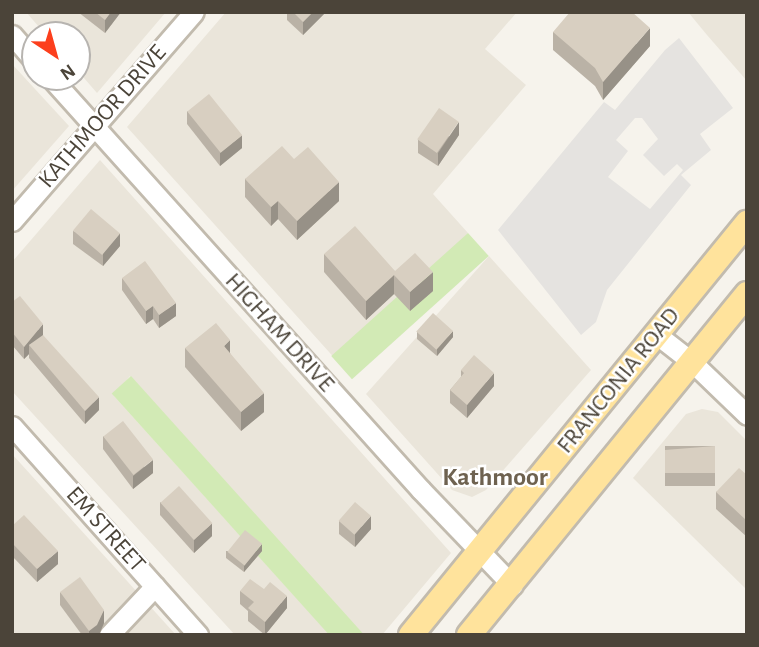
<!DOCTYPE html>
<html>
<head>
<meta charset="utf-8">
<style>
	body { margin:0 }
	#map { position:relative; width:759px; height:647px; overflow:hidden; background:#f6f3ec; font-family:"Alegreya Sans",sans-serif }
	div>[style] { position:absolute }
	.residential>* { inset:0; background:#eae5da }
	.green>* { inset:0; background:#d2eab5; transform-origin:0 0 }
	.parking>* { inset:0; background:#e5e3e0 }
	.roads { filter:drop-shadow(2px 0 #c2bbae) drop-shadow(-2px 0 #c2bbae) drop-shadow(0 2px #c2bbae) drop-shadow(0 -2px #c2bbae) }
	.minor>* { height:19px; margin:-9.5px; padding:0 9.5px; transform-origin:9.5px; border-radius:9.5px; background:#fff }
	.major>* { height:24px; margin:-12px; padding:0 12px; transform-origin:12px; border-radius:12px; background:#ffe39c }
	.wall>* { inset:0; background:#bab2a6; transform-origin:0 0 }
	.shaded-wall>* { inset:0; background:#979187 }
	.building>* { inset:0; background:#d8cfc1; transform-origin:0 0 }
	span { translate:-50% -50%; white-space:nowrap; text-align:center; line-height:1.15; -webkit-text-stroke:5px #fff; paint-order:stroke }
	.street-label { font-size:24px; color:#4b4439 }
	.neighbourhood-label { font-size:26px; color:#6e6250; font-weight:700 }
	.frame { position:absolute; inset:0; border:14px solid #4b4439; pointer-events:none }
	.north { position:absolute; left:21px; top:21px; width:70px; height:70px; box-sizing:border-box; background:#fff; border:2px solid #b7b4b0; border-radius:50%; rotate:144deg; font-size:19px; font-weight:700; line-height:28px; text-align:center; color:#4b4439 }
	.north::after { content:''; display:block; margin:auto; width:24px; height:32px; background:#fc3f1d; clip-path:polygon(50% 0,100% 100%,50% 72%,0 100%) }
</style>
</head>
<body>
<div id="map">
	<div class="residential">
		<i style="clip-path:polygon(26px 12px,166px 12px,97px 93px,77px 70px,77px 35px,46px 35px)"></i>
		<i style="clip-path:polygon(226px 12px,517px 12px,485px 49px,526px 85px,433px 194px,468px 233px,347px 372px,127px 127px)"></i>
		<i style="clip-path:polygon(688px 12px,747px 12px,747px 81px,707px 35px)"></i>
		<i style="clip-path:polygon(12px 64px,69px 126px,12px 191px)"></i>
		<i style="clip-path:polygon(100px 160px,451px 553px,382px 635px,363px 635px,130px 376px,114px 396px,330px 635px,235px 635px,12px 391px,12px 262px)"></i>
		<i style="clip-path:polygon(489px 256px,591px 370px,486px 490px,472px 497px,452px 490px,366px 394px)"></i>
		<i style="clip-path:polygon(702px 409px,718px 412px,747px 441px,747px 590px,633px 478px,686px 414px)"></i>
		<i style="clip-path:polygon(12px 454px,176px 635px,12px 635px)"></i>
	</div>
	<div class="green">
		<i style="left:468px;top:233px;width:31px;height:184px;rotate:48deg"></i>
		<i style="left:131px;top:376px;width:348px;height:26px;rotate:48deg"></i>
	</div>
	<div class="parking">
		<i style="clip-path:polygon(evenodd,679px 38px,733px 108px,700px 134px,711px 150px,681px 175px,691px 185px,607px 290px,596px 322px,581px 335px,498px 230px,604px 102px,615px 110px,665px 50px,679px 38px,635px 118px,642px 118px,658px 139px,643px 155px,664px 176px,677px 164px,683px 170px,650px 209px,608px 177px,628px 151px,616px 140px,635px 118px)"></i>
	</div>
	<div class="roads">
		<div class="minor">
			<i style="left:12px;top:35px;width:35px;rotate:49deg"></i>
			<i style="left:50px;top:77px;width:555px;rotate:48.07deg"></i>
			<i style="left:421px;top:490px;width:132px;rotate:46.2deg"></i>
			<i style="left:12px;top:221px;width:277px;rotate:-49deg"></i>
			<i style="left:656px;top:334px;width:46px;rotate:37.9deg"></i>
			<i style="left:692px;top:362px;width:76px;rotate:43.9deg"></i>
			<i style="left:12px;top:426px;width:280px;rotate:48.3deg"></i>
			<i style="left:109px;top:635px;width:67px;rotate:-46.8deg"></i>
		</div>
		<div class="major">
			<i style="left:411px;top:635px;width:532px;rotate:-50.8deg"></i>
			<i style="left:469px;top:635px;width:440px;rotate:-50.8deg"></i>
		</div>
	</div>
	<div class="wall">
		<i style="clip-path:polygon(78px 12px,121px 12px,105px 33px)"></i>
		<i style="clip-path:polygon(287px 12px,326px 12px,303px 35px,287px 20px)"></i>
		<i style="clip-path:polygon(553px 32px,650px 46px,603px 100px,595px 86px,553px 50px)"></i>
		<i style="clip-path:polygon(187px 111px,242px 148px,220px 166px,187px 124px)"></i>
		<i style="clip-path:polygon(459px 135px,438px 166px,418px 153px,418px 140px)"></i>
		<i style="clip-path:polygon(294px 159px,339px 201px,297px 240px,278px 219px,271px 226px,245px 197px,245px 179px)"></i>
		<i style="clip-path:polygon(73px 231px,120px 246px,103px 266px,73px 244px)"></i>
		<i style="clip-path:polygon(324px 254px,395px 271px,433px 291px,410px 311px,394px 294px,366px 320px,324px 272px)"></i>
		<i style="clip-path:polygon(122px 278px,176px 316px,159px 328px,153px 319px,146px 324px,122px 290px)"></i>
		<i style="clip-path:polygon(12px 302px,43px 336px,99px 410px,85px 424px,29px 358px,29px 354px,24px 359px,12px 345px)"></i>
		<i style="clip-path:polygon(417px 332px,453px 337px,437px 356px,417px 339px)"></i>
		<i style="clip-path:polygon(185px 348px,230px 353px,264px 412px,241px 431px,185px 367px)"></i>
		<i style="clip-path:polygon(461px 370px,494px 386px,467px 418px,450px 403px,450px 390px,461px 377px)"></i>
		<i style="clip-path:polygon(103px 436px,153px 473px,133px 489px,103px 449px)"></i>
		<i style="left:715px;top:446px;width:40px;height:50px;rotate:90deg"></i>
		<i style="clip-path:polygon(747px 475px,747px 537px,716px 509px,716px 492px)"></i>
		<i style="clip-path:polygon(160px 502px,212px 536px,194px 553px,160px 515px)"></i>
		<i style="clip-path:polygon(339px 521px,371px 529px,355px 547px,339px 534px)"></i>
		<i style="clip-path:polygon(12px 526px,58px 564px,37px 582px,12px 556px)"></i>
		<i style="clip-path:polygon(226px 551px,262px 551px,244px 572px,226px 558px)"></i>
		<i style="clip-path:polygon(264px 589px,287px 608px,265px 635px,248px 621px,248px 611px,240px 604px,240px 591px)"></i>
		<i style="clip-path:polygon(60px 592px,104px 623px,99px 635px,82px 635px,60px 605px)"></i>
	</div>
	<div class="shaded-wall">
		<i style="clip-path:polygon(111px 12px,121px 12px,105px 33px,105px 20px)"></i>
		<i style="clip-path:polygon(313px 12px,326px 12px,303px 35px,303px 22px)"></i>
		<i style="clip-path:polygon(650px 28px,650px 46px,603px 100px,603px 82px)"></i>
		<i style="clip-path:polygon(459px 122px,459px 135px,438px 166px,438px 153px)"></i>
		<i style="clip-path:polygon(242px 135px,242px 148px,220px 166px,220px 153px)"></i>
		<i style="clip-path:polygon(339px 182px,339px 201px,297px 240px,297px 221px)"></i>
		<i style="clip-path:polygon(278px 201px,278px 219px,271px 226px,271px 207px)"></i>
		<i style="clip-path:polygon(120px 233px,120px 246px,103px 266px,103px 253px)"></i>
		<i style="clip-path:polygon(433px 272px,433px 291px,410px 311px,410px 292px)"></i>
		<i style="clip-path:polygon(394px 275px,394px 294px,366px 320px,366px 301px)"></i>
		<i style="clip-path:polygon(176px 303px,176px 316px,159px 328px,159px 315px)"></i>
		<i style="clip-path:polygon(153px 306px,153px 319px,146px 324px,146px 311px)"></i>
		<i style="clip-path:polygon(43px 324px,43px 337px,29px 345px,29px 354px,24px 359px,24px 347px)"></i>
		<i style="clip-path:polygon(453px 331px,453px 337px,437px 356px,437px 349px)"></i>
		<i style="clip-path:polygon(230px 340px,230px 359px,224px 346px)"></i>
		<i style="clip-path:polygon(494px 373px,494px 386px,467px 418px,467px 405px)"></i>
		<i style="clip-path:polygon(264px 393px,264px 412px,241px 431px,241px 412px)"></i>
		<i style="clip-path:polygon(99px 397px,99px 410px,85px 424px,85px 411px)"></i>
		<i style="clip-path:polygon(153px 460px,153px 473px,133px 489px,133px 476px)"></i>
		<i style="clip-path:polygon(371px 516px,371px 529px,355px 547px,355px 534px)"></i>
		<i style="clip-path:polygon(212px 523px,212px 536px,194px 553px,194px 540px)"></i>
		<i style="clip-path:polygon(262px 544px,262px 551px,244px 572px,244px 566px)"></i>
		<i style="clip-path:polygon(58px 551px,58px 564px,37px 582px,37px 569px)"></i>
		<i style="clip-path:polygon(287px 596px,287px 608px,265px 635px,265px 622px)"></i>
		<i style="clip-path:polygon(104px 610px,104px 623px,99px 635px,89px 635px,89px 631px)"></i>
	</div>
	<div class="building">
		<i style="clip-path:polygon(95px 12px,111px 12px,105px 20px)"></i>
		<i style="clip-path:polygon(293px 12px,313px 12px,303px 22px)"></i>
		<i style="clip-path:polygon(570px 12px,632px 12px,650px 28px,603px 82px,595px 68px,553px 32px)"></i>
		<i style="left:209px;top:94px;width:53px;height:28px;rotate:51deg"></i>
		<i style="left:439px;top:108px;width:24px;height:38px;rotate:35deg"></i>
		<i style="clip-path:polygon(282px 146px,294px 159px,308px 147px,339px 182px,297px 221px,278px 201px,271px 207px,245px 179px)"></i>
		<i style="left:91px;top:209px;width:38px;height:28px;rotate:40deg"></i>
		<i style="clip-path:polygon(355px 226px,395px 271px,415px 253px,433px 272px,410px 292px,394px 275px,366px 301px,324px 254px)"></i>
		<i style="clip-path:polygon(145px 261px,176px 303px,159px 315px,153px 306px,146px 311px,122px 278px)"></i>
		<i style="clip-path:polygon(20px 296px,43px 324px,24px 347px,12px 332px,12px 302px)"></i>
		<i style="left:433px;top:313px;width:27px;height:25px;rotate:42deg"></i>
		<i style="clip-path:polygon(216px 323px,230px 340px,224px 346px,264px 393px,241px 412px,185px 348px)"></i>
		<i style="clip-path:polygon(43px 335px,99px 397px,85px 411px,29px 345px)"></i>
		<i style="clip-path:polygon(474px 355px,494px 373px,467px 405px,450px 390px,464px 373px,461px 370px)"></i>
		<i style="left:123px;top:421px;width:49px;height:25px;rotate:52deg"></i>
		<i style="clip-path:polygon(715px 446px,715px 473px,665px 473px,665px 450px)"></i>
		<i style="clip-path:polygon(739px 468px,747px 475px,747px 521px,716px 492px)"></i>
		<i style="left:179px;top:486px;width:50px;height:25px;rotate:48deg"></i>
		<i style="left:355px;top:502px;width:21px;height:25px;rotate:41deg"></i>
		<i style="clip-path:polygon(24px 515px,58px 551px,37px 569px,12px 543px,12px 526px)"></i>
		<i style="left:245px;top:530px;width:22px;height:28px;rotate:39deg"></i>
		<i style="clip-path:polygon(80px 577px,104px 610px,97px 625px,89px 631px,60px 592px)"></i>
		<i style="clip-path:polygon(250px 579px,264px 589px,270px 582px,287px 596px,265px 622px,248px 608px,254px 602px,240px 591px)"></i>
	</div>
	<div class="street-label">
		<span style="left:103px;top:117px;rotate:-49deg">KATHMOOR DRIVE</span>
		<span style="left:279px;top:333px;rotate:48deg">HIGHAM DRIVE</span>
		<span style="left:619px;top:381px;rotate:-51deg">FRANCONIA ROAD</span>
		<span style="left:105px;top:530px;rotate:48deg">EM STREET</span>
	</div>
	<div class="neighbourhood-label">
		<span style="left:495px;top:478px">Kathmoor</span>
	</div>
	<div class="frame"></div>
	<div class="north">N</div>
</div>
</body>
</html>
